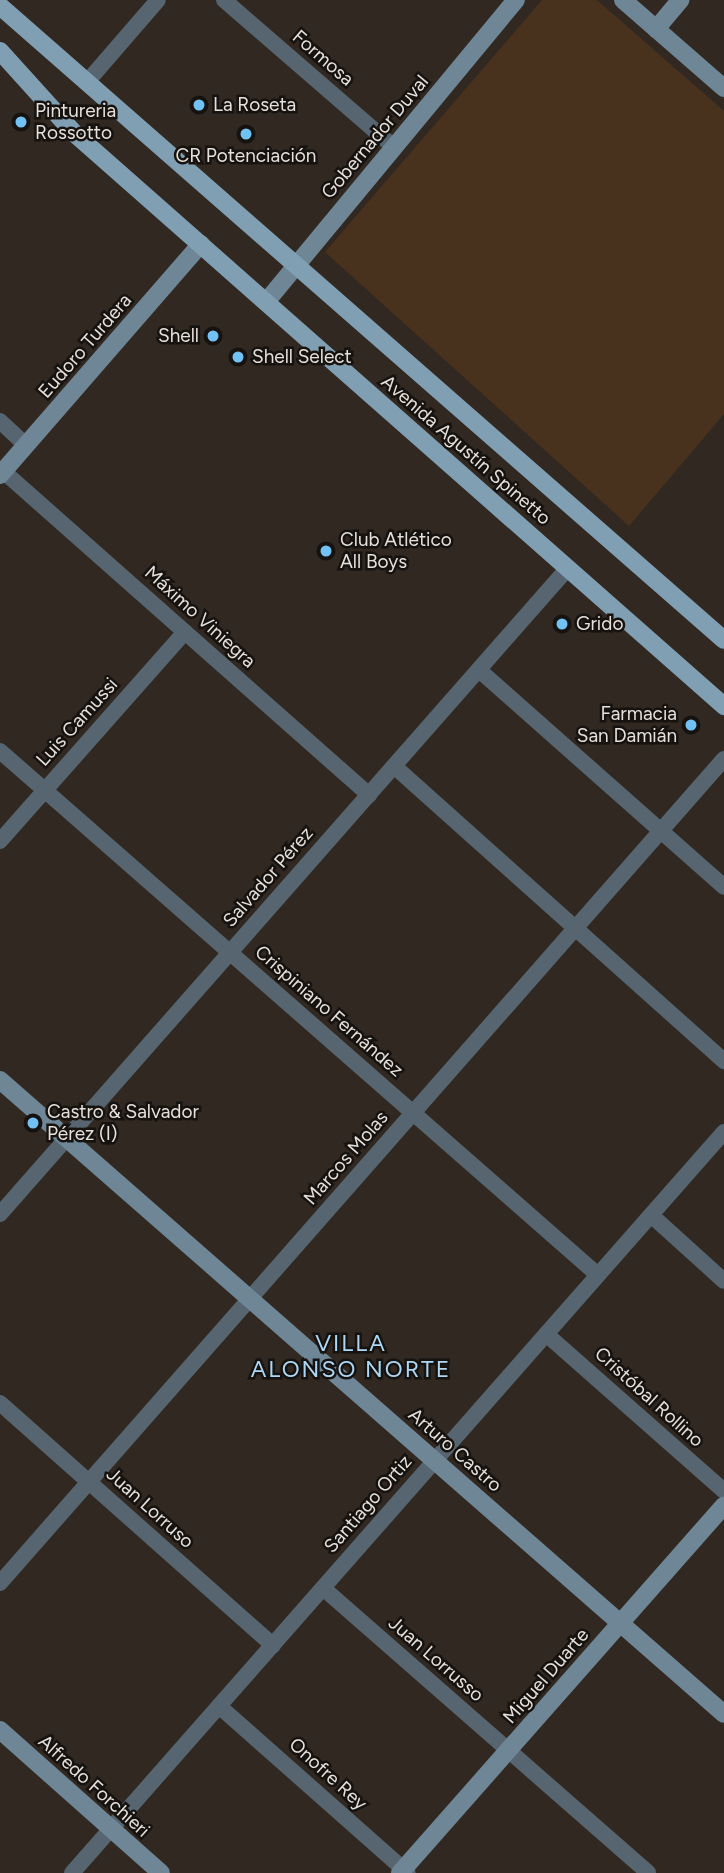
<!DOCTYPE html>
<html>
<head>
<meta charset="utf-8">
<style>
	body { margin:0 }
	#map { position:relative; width:724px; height:1873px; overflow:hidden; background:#302821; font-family:Figtree,sans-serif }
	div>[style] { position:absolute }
	.green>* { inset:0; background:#48321d }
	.street>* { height:16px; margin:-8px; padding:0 8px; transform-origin:8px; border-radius:8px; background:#56656f }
	.secondary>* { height:18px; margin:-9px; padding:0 9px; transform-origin:9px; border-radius:9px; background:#6e8696 }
	.primary>* { height:18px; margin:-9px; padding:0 9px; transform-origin:9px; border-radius:9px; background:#819fb3 }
	.dots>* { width:19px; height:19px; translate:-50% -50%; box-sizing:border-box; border:4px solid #15120f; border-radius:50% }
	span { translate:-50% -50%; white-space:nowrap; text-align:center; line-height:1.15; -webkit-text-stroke:5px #15120f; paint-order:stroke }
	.street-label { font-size:19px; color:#e6e0db }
	.poi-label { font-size:19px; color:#e6e0db }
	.left { translate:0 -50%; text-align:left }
	.right { translate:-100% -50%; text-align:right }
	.quarter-label { font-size:23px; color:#add7f4; letter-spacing:2px }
</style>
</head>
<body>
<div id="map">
	<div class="green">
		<i style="clip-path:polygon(542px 0,597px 0,724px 111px,724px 414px,629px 526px,325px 252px)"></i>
	</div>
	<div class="street">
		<i style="left:224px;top:0;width:225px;rotate:40.9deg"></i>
		<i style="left:87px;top:82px;width:108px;rotate:-49.1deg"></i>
		<i style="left:0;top:421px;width:35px;rotate:43deg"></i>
		<i style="left:3px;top:471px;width:489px;rotate:41.5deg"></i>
		<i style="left:479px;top:670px;width:327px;rotate:41.5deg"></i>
		<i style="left:0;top:751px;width:795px;rotate:41.23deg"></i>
		<i style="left:394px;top:766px;width:443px;rotate:41.8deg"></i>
		<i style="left:0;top:841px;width:279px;rotate:-48.5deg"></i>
		<i style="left:0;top:1214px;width:860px;rotate:-48.68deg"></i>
		<i style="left:651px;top:1215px;width:98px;rotate:42.1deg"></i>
		<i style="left:546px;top:1334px;width:237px;rotate:41.4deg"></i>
		<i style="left:0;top:1403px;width:365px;rotate:41.6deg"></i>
		<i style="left:0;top:1583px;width:1097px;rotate:-48.7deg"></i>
		<i style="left:323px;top:1588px;width:432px;rotate:41.2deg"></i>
		<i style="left:219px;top:1706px;width:252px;rotate:41.5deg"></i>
		<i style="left:72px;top:1873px;width:987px;rotate:-48.66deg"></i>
	</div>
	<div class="secondary">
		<i style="left:623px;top:0;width:134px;rotate:41.1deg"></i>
		<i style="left:656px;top:29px;width:38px;rotate:-50deg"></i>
		<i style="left:266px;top:302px;width:392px;rotate:-50.4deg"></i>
		<i style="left:0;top:475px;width:306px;rotate:-49deg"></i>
		<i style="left:0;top:1080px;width:962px;rotate:41.21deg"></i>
		<i style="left:0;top:1730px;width:215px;rotate:41.6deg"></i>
		<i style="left:400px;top:1873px;width:490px;rotate:-48.6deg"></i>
	</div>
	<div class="primary">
		<i style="left:0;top:6px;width:962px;rotate:41.21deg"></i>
		<i style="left:0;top:51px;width:110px;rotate:47.9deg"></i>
		<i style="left:74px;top:133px;width:867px;rotate:41.4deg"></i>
	</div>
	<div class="dots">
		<i style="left:199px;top:105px;background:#71c1f4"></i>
		<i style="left:21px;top:122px;background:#71c1f4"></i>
		<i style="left:246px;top:134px;background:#71c1f4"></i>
		<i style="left:213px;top:336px;background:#71c1f4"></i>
		<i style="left:238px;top:357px;background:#71c1f4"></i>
		<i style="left:326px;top:551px;background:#71c1f4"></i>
		<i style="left:562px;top:624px;background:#71c1f4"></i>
		<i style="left:691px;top:725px;background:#71c1f4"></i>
		<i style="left:33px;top:1123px;background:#71c1f4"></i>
	</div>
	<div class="street-label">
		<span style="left:323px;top:58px;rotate:41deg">Formosa</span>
		<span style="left:375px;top:137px;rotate:-50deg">Gobernador Duval</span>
		<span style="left:85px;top:346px;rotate:-49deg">Eudoro Turdera</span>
		<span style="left:466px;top:450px;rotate:41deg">Avenida Agustín Spinetto</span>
		<span style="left:200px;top:617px;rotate:42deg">Máximo Viniegra</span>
		<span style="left:77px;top:722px;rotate:-48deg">Luis Camussi</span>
		<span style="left:268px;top:877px;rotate:-49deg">Salvador Pérez</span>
		<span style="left:329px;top:1011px;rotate:41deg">Crispiniano Fernández</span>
		<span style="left:346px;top:1158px;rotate:-49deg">Marcos Molas</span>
		<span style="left:649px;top:1397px;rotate:42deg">Cristóbal Rollino</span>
		<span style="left:455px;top:1450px;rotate:41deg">Arturo Castro</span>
		<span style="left:368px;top:1504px;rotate:-49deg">Santiago Ortiz</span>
		<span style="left:150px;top:1508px;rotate:42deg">Juan Lorruso</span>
		<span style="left:436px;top:1659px;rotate:41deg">Juan Lorrusso</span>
		<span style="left:546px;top:1676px;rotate:-49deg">Miguel Duarte</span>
		<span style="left:328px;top:1774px;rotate:42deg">Onofre Rey</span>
		<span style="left:94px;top:1786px;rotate:42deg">Alfredo Forchieri</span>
	</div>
	<div class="poi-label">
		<span class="left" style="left:213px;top:105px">La Roseta</span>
		<span class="left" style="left:35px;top:122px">Pintureria<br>Rossotto</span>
		<span style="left:246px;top:156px">CR Potenciación</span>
		<span class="right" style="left:199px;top:336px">Shell</span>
		<span class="left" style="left:252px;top:357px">Shell Select</span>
		<span class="left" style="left:340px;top:551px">Club Atlético<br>All Boys</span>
		<span class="left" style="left:576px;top:624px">Grido</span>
		<span class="right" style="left:677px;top:725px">Farmacia<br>San Damián</span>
		<span class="left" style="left:47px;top:1123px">Castro &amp; Salvador<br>Pérez (I)</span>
	</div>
	<div class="quarter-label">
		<span style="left:351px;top:1356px">VILLA<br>ALONSO NORTE</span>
	</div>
</div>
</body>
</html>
